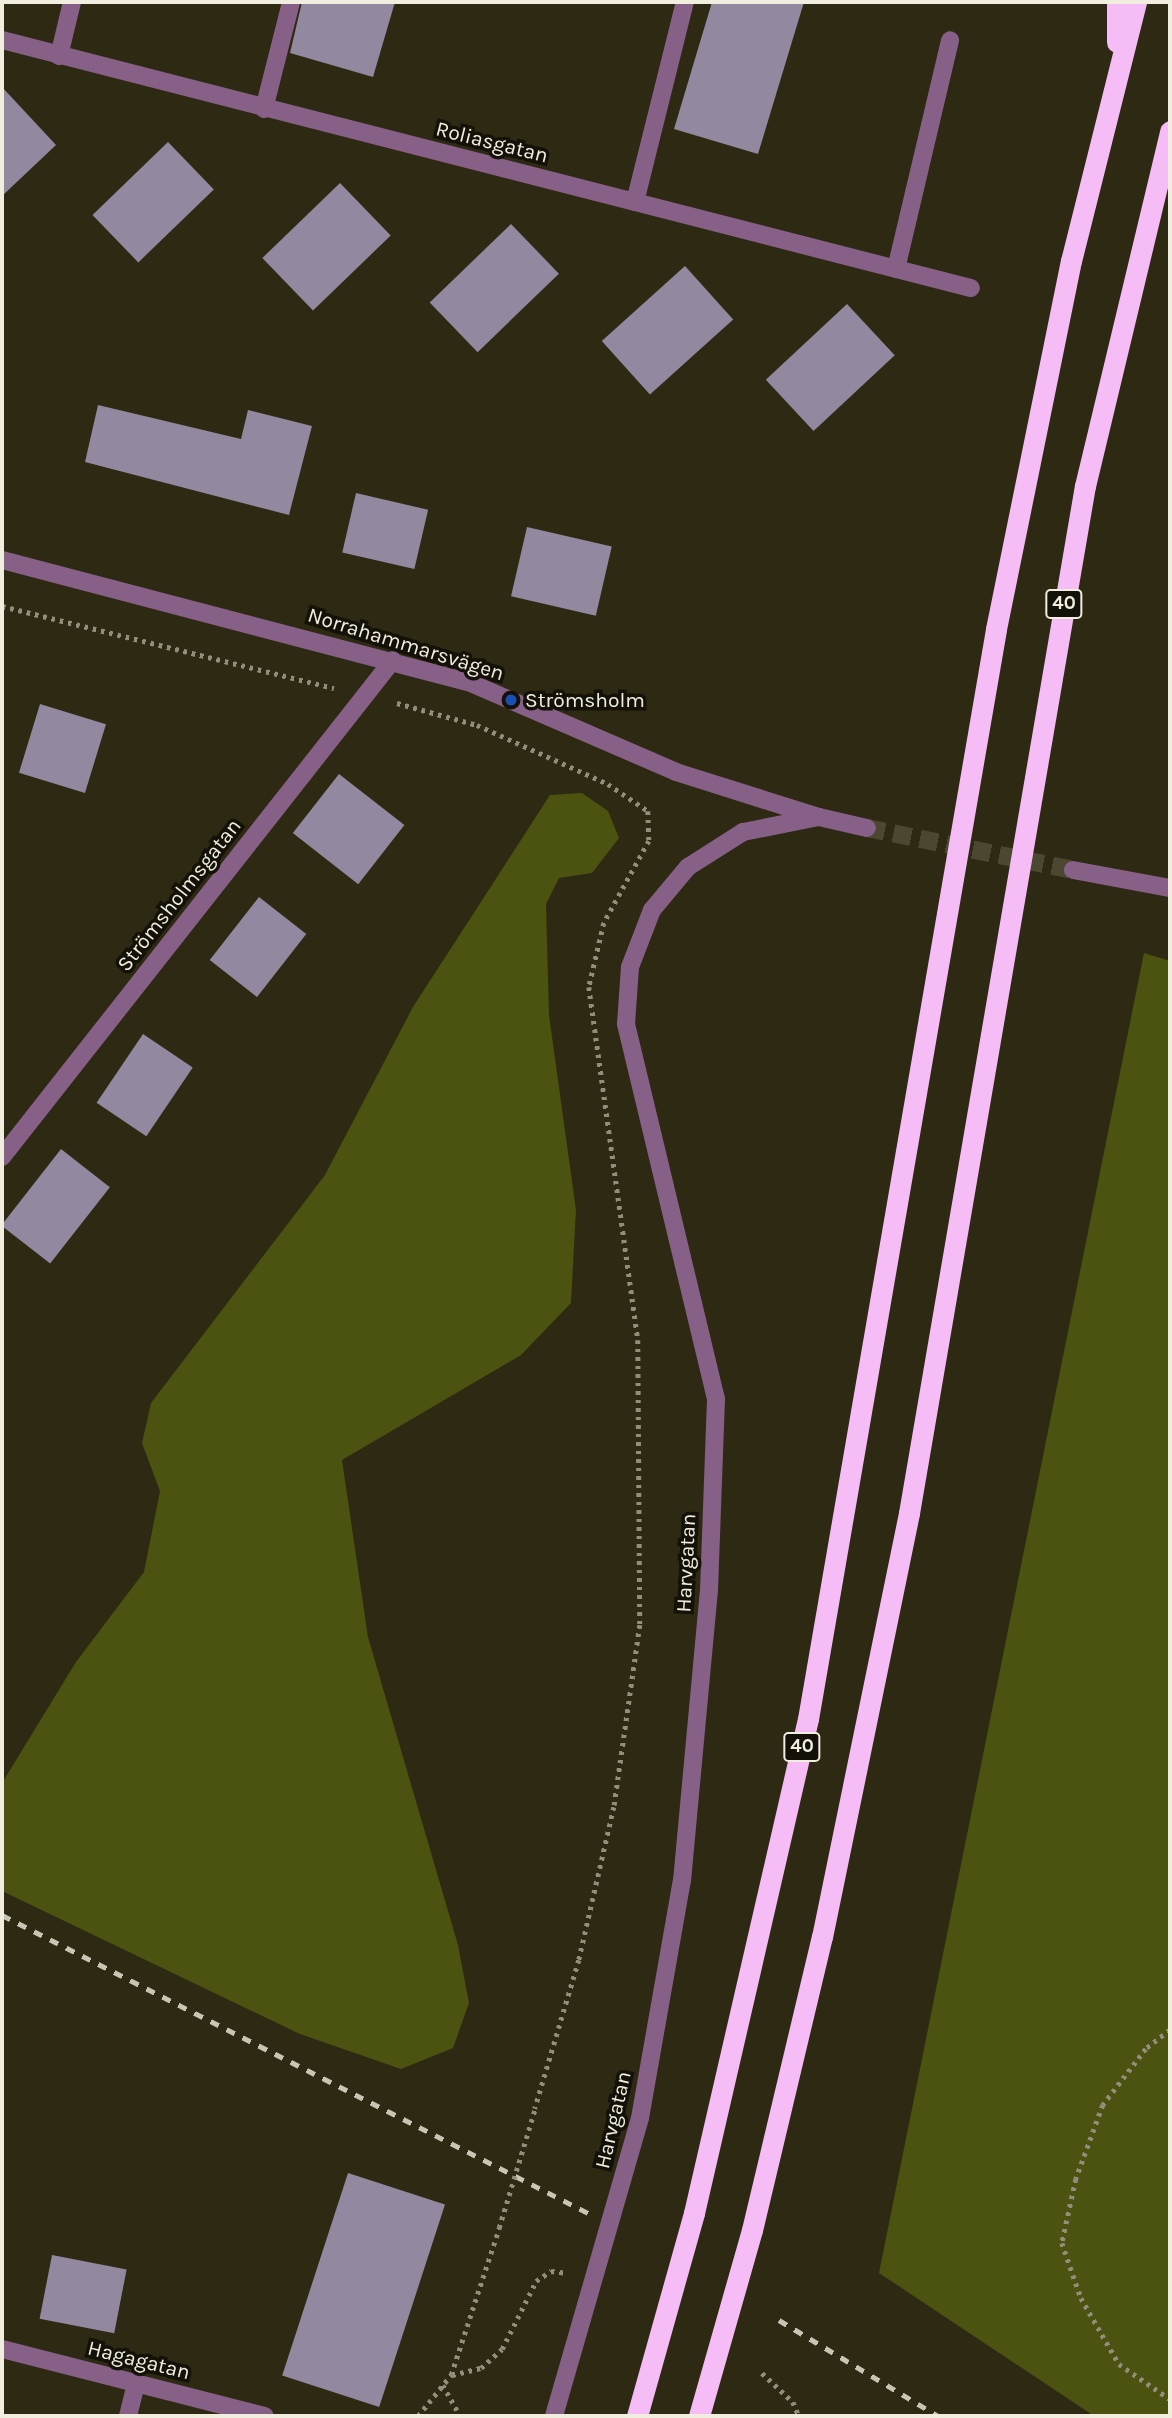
<!DOCTYPE html>
<html>
<head>
<meta charset="utf-8">
<style>
	body { margin:0 }
	#map { position:relative; width:1172px; height:2418px; overflow:hidden; background:#2e2912; font-family:Karla,sans-serif }
	div>[style] { position:absolute }
	.forest>* { inset:0; background:#4c5210 }
	.building>* { inset:0; background:#9288a0; transform-origin:0 0 }
	.tertiary-tunnel>* { height:18px; margin-top:-9px; transform-origin:0; background:repeating-linear-gradient(90deg,#4b4731 0 18px,transparent 0 27px) }
	.path>* { height:4.5px; margin-top:-2.25px; transform-origin:0; background:repeating-linear-gradient(90deg,#928e7b 0 3.5px,transparent 0 8.5px) }
	.service>* { height:18px; margin:-9px; padding:0 9px; transform-origin:9px; border-radius:9px; background:#876087 }
	.minor>* { height:18px; margin:-9px; padding:0 9px; transform-origin:9px; border-radius:9px; background:#876087 }
	.tertiary>* { height:18px; margin:-9px; padding:0 9px; transform-origin:9px; border-radius:9px; background:#876087 }
	.motorway>* { height:21px; margin:-10.5px; padding:0 10.5px; transform-origin:10.5px; border-radius:10.5px; background:#f6bcf6 }
	.rail>* { height:5px; margin-top:-2.5px; transform-origin:0; background:repeating-linear-gradient(90deg,#c8c5b5 0 9px,transparent 0 18px) }
	.path-bridge>* { height:4.5px; margin-top:-2.25px; transform-origin:0; background:repeating-linear-gradient(90deg,#928e7b 0 3.5px,transparent 0 8.5px) }
	.dots>* { width:19px; height:19px; translate:-50% -50%; box-sizing:border-box; border:4px solid #141108; border-radius:50% }
	span { translate:-50% -50%; white-space:nowrap; text-align:center; line-height:1.15; -webkit-text-stroke:7px #141108; paint-order:stroke }
	.shield-label span { padding:2px 5px; background:#141108; border:2px solid; border-radius:5px; -webkit-text-stroke-width:0 }
	.shield-label { font-size:19px; color:#f1eee0; font-weight:700 }
	.street-label { font-size:21px; color:#f1eee0 }
	.poi-label { font-size:21px; color:#f1eee0 }
	.left { translate:0 -50%; text-align:left }
	.frame { position:absolute; inset:0; border:4px solid #f1eee0; pointer-events:none }
</style>
</head>
<body>
<div id="map">
	<div class="forest">
		<i style="clip-path:polygon(582px 793px,608px 811px,619px 838px,592px 873px,559px 878px,546px 904px,549px 1015px,576px 1210px,571px 1303px,521px 1355px,342px 1460px,368px 1637px,458px 1945px,469px 2003px,453px 2048px,401px 2069px,300px 2034px,2px 1891px,2px 1783px,76px 1662px,144px 1572px,160px 1491px,142px 1443px,151px 1403px,325px 1175px,413px 1007px,550px 795px)"></i>
		<i style="clip-path:polygon(1144px 953px,1170px 961px,1170px 2416px,1094px 2416px,879px 2273px)"></i>
	</div>
	<div class="building">
		<i style="clip-path:polygon(302px 2px,395px 2px,373px 77px,290px 53px)"></i>
		<i style="clip-path:polygon(712px 2px,804px 2px,758px 154px,674px 129px)"></i>
		<i style="clip-path:polygon(2px 87px,56px 145px,2px 196px)"></i>
		<i style="left:168px;top:142px;width:66px;height:105px;rotate:46deg"></i>
		<i style="left:340px;top:183px;width:73px;height:108px;rotate:46deg"></i>
		<i style="left:511px;top:224px;width:69px;height:113px;rotate:46deg"></i>
		<i style="left:685px;top:266px;width:72px;height:112px;rotate:48deg"></i>
		<i style="left:847px;top:304px;width:70px;height:111px;rotate:47deg"></i>
		<i style="clip-path:polygon(98px 405px,241px 439px,248px 410px,312px 426px,289px 515px,85px 462px)"></i>
		<i style="left:356px;top:493px;width:74px;height:61px;rotate:13deg"></i>
		<i style="left:527px;top:527px;width:87px;height:71px;rotate:13deg"></i>
		<i style="left:40px;top:704px;width:69px;height:72px;rotate:17deg"></i>
		<i style="left:339px;top:774px;width:83px;height:75px;rotate:38deg"></i>
		<i style="left:259px;top:897px;width:60px;height:80px;rotate:38deg"></i>
		<i style="left:143px;top:1034px;width:60px;height:83px;rotate:34deg"></i>
		<i style="left:61px;top:1149px;width:62px;height:97px;rotate:38deg"></i>
		<i style="left:348px;top:2173px;width:102px;height:213px;rotate:18deg"></i>
		<i style="left:52px;top:2255px;width:76px;height:65px;rotate:11deg"></i>
	</div>
	<div class="tertiary-tunnel">
		<i style="left:867px;top:828px;width:210px;rotate:11.5deg"></i>
	</div>
	<div class="path">
		<i style="left:2px;top:606px;width:342px;rotate:13.9deg"></i>
		<i style="left:397px;top:703px;width:83px;rotate:15.4deg"></i>
		<i style="left:477px;top:725px;width:144px;rotate:24.2deg"></i>
		<i style="left:608px;top:784px;width:48px;rotate:34deg"></i>
		<i style="left:648px;top:811px;width:30px;rotate:88deg"></i>
		<i style="left:649px;top:841px;width:94px;rotate:118.8deg"></i>
		<i style="left:604px;top:923px;width:66px;rotate:103.2deg"></i>
		<i style="left:589px;top:987px;width:356px;rotate:82.1deg"></i>
		<i style="left:638px;top:1340px;width:285px;rotate:89.6deg"></i>
		<i style="left:640px;top:1625px;width:184px;rotate:98.1deg"></i>
		<i style="left:614px;top:1807px;width:157px;rotate:102.9deg"></i>
		<i style="left:579px;top:1960px;width:155px;rotate:106.5deg"></i>
		<i style="left:1170px;top:2030px;width:31px;rotate:142deg"></i>
		<i style="left:1146px;top:2049px;width:71px;rotate:127.5deg"></i>
		<i style="left:1103px;top:2105px;width:79px;rotate:110deg"></i>
		<i style="left:1076px;top:2179px;width:66px;rotate:102.3deg"></i>
		<i style="left:1062px;top:2243px;width:58px;rotate:70.9deg"></i>
		<i style="left:1081px;top:2298px;width:76px;rotate:60.1deg"></i>
		<i style="left:1119px;top:2364px;width:62px;rotate:34.5deg"></i>
		<i style="left:762px;top:2373px;width:42px;rotate:43.1deg"></i>
		<i style="left:793px;top:2402px;width:15px;rotate:67deg"></i>
		<i style="left:452px;top:2375px;width:30px;rotate:-14deg"></i>
		<i style="left:481px;top:2368px;width:28px;rotate:-42deg"></i>
		<i style="left:502px;top:2349px;width:76px;rotate:-63.4deg"></i>
		<i style="left:536px;top:2281px;width:18px;rotate:-34deg"></i>
		<i style="left:551px;top:2271px;width:17px;rotate:7deg"></i>
		<i style="left:443px;top:2385px;width:35px;rotate:61deg"></i>
		<i style="left:418px;top:2416px;width:53px;rotate:-51.2deg"></i>
		<i style="left:451px;top:2375px;width:155px;rotate:-71.9deg"></i>
	</div>
	<div class="service">
		<i style="left:59px;top:56px;width:56px;rotate:-76.5deg"></i>
		<i style="left:264px;top:109px;width:110px;rotate:-75.8deg"></i>
		<i style="left:635px;top:202px;width:206px;rotate:-76deg"></i>
		<i style="left:896px;top:269px;width:235px;rotate:-76.7deg"></i>
	</div>
	<div class="minor">
		<i style="left:2px;top:40px;width:1000px;rotate:14.36deg"></i>
		<i style="left:2px;top:560px;width:487px;rotate:14.7deg"></i>
		<i style="left:473px;top:684px;width:221px;rotate:23.4deg"></i>
		<i style="left:676px;top:772px;width:150px;rotate:17.5deg"></i>
		<i style="left:2px;top:1157px;width:632px;rotate:-51.81deg"></i>
		<i style="left:2px;top:2349px;width:271px;rotate:14.3deg"></i>
		<i style="left:128px;top:2416px;width:34px;rotate:-76deg"></i>
	</div>
	<div class="tertiary">
		<i style="left:1073px;top:870px;width:99px;rotate:10.5deg"></i>
		<i style="left:554px;top:2416px;width:310px;rotate:-73.9deg"></i>
		<i style="left:640px;top:2118px;width:241px;rotate:-80deg"></i>
		<i style="left:682px;top:1881px;width:292px;rotate:-84.7deg"></i>
		<i style="left:709px;top:1590px;width:191px;rotate:-87.9deg"></i>
		<i style="left:716px;top:1399px;width:386px;rotate:-103.5deg"></i>
		<i style="left:626px;top:1024px;width:57px;rotate:-86deg"></i>
		<i style="left:630px;top:967px;width:61px;rotate:-68.9deg"></i>
		<i style="left:652px;top:910px;width:56px;rotate:-50.1deg"></i>
		<i style="left:688px;top:867px;width:65px;rotate:-32.5deg"></i>
		<i style="left:743px;top:832px;width:77px;rotate:-11.2deg"></i>
		<i style="left:819px;top:817px;width:49px;rotate:12.9deg"></i>
	</div>
	<div class="motorway">
		<i style="left:1117px;top:2px;width:40px;rotate:90deg"></i>
		<i style="left:637px;top:2416px;width:211px;rotate:-74.3deg"></i>
		<i style="left:694px;top:2213px;width:507px;rotate:-77.01deg"></i>
		<i style="left:808px;top:1719px;width:1106px;rotate:-80.21deg"></i>
		<i style="left:996px;top:629px;width:376px;rotate:-78.5deg"></i>
		<i style="left:1071px;top:261px;width:267px;rotate:-75.9deg"></i>
		<i style="left:699px;top:2416px;width:193px;rotate:-74.1deg"></i>
		<i style="left:752px;top:2230px;width:301px;rotate:-76.6deg"></i>
		<i style="left:822px;top:1937px;width:433px;rotate:-78.4deg"></i>
		<i style="left:909px;top:1513px;width:1042px;rotate:-80.28deg"></i>
		<i style="left:1085px;top:486px;width:365px;rotate:-76.5deg"></i>
	</div>
	<div class="rail">
		<i style="left:2px;top:1915px;width:660px;rotate:26.95deg"></i>
		<i style="left:779px;top:2320px;width:186px;rotate:31.1deg"></i>
	</div>
	<div class="path-bridge">
		<i style="left:499px;top:2228px;width:124px;rotate:-73.2deg"></i>
	</div>
	<div class="dots">
		<i style="left:511px;top:700px;background:#1a4fb4"></i>
	</div>
	<div class="shield-label">
		<span style="left:1064px;top:604px">40</span>
		<span style="left:802px;top:1747px">40</span>
	</div>
	<div class="street-label">
		<span style="left:492px;top:142px;rotate:14deg">Roliasgatan</span>
		<span style="left:406px;top:644px;rotate:17deg">Norrahammarsvägen</span>
		<span style="left:179px;top:895px;rotate:-52deg">Strömsholmsgatan</span>
		<span style="left:686px;top:1563px;rotate:-87deg">Harvgatan</span>
		<span style="left:613px;top:2120px;rotate:-77deg">Harvgatan</span>
		<span style="left:139px;top:2360px;rotate:14deg">Hagagatan</span>
	</div>
	<div class="poi-label">
		<span class="left" style="left:525px;top:700px">Strömsholm</span>
	</div>
	<div class="frame"></div>
</div>
</body>
</html>
